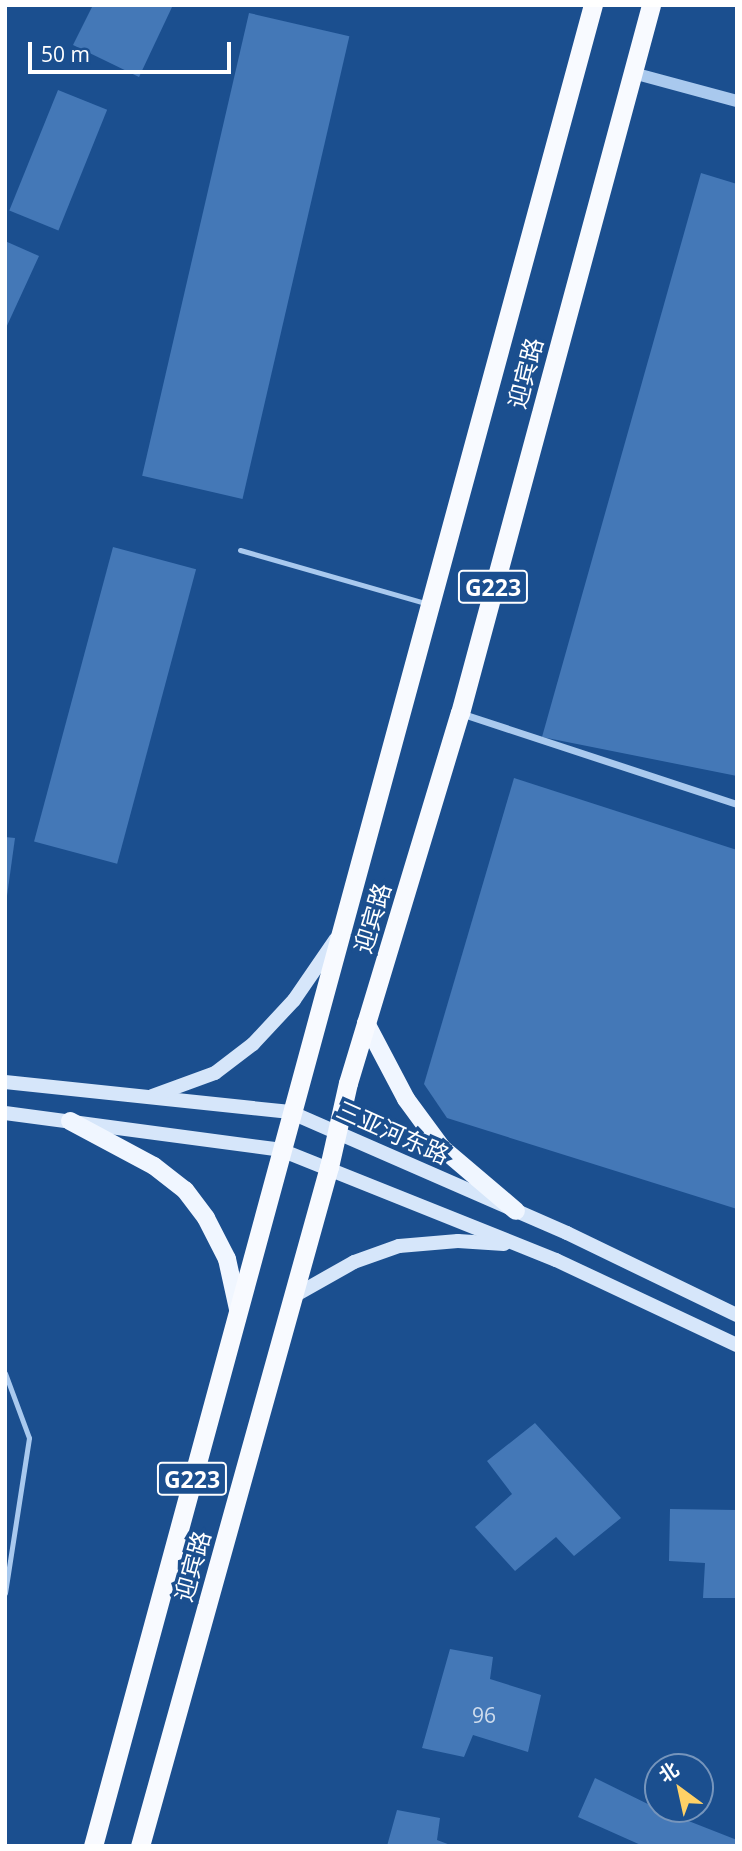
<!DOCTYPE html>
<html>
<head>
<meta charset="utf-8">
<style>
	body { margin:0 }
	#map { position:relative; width:742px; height:1851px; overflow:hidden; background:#1b4f8f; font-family:"Open Sans","Noto Sans SC",sans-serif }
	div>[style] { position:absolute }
	.building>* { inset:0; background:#4478b7; transform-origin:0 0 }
	.service>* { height:5px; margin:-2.5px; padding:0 2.5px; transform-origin:2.5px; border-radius:2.5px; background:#a9c9ee }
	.minor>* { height:7px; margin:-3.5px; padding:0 3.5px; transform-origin:3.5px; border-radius:3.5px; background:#a9c9ee }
	.tertiary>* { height:12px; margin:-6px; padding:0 6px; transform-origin:6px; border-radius:6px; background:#a9c9ee }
	.secondary>* { height:14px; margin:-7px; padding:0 7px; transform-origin:7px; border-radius:7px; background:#d6e6fa }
	.primary>* { height:18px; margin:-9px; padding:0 9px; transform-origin:9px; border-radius:9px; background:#f0f6ff }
	.trunk>* { height:19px; margin:-9.5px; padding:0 9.5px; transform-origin:9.5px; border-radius:9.5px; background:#f8faff }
	span { translate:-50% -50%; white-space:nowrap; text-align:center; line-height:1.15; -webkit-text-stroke:7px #1b4f8f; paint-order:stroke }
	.number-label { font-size:21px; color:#d0dded }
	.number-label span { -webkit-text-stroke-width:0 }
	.shield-label span { padding:2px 5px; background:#1b4f8f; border:2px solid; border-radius:5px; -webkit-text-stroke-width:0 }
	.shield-label { font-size:23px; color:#fff; font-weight:700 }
	.street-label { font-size:24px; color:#fff }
	.frame { position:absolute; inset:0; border:7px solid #fff; pointer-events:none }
	.north { position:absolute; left:644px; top:1753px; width:70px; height:70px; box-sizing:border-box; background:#1b4f8f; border:2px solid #7695bc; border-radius:50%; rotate:327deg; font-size:19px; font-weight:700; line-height:28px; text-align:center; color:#fff }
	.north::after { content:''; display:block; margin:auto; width:24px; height:32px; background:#ffd166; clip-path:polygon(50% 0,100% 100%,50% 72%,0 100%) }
	.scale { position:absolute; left:28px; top:42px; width:203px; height:32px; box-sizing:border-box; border:4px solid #fff; border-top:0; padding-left:9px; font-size:21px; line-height:24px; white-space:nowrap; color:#fff; -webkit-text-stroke:5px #1b4f8f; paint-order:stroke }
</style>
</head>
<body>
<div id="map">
	<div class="building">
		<i style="clip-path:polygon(93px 5px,173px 5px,139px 77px,73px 45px)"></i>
		<i style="left:249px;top:13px;width:103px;height:475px;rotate:13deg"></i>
		<i style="left:58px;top:90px;width:53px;height:130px;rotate:22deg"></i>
		<i style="clip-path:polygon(701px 173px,737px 184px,737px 776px,542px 737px)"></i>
		<i style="clip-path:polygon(5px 241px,39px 256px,5px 330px)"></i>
		<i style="left:113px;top:547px;width:86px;height:305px;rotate:15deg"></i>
		<i style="clip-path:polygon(514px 778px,737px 850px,737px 1209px,447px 1118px,424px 1084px)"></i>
		<i style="clip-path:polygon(5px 837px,15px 838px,7px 896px,5px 896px)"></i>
		<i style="clip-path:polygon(535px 1423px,621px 1518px,574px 1556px,556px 1537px,515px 1571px,475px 1527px,512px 1494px,487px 1461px)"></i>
		<i style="clip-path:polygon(670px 1509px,737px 1510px,737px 1598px,703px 1598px,705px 1563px,669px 1561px)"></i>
		<i style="clip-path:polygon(450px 1649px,493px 1657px,490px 1679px,541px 1695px,528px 1752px,473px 1735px,464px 1757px,422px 1748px)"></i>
		<i style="clip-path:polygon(595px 1778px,658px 1809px,737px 1840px,737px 1846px,643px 1846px,578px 1817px)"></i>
		<i style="clip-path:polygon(397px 1810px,440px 1818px,437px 1840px,453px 1846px,387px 1846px)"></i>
	</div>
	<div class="service">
		<i style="left:240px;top:550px;width:192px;rotate:16deg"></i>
		<i style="left:5px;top:1373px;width:69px;rotate:69.7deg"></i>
		<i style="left:29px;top:1438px;width:157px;rotate:98.8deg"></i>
	</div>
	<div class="minor">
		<i style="left:460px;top:713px;width:292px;rotate:18.2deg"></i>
	</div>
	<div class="tertiary">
		<i style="left:633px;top:73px;width:108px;rotate:15.1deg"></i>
	</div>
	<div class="secondary">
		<i style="left:5px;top:1082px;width:287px;rotate:6deg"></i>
		<i style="left:290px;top:1112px;width:302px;rotate:23.6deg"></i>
		<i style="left:567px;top:1233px;width:189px;rotate:25.8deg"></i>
		<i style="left:152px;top:1096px;width:67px;rotate:-20.1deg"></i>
		<i style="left:215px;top:1073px;width:48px;rotate:-37.3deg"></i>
		<i style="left:253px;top:1044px;width:60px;rotate:-47deg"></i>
		<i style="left:294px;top:1000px;width:74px;rotate:-55.5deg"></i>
		<i style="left:5px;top:1113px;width:278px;rotate:7.6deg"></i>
		<i style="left:281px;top:1150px;width:296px;rotate:21.8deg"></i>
		<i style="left:556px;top:1260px;width:200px;rotate:25.2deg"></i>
		<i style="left:294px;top:1296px;width:69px;rotate:-29.5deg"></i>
		<i style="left:354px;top:1262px;width:48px;rotate:-19.6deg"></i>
		<i style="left:399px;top:1246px;width:59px;rotate:-4.8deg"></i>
		<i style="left:458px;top:1241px;width:46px;rotate:3.7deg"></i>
	</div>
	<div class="primary">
		<i style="left:366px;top:1023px;width:86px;rotate:62.2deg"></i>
		<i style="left:406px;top:1099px;width:61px;rotate:53.7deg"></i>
		<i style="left:442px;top:1148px;width:97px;rotate:40.4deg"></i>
		<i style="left:70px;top:1121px;width:95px;rotate:28.2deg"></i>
		<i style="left:154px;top:1166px;width:39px;rotate:38deg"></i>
		<i style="left:185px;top:1190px;width:35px;rotate:53deg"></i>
		<i style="left:206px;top:1218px;width:46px;rotate:62.9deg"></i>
		<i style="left:227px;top:1259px;width:51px;rotate:77.6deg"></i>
	</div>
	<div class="trunk">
		<i style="left:93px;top:1846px;width:1908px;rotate:-74.81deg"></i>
		<i style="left:140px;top:1846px;width:705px;rotate:-74.45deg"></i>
		<i style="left:329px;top:1167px;width:86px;rotate:-77.3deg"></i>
		<i style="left:348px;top:1083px;width:387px;rotate:-73.2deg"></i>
		<i style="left:460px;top:713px;width:733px;rotate:-74.9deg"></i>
	</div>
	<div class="number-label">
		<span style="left:484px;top:1715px">96</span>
	</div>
	<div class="shield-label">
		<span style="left:493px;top:587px">G223</span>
		<span style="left:192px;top:1479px">G223</span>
	</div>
	<div class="street-label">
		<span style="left:525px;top:373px;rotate:-75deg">迎宾路</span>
		<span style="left:372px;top:918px;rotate:-73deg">迎宾路</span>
		<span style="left:393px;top:1132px;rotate:24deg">三亚河东路</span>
		<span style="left:192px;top:1566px;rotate:-74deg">迎宾路</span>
	</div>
	<div class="frame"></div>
	<div class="north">北</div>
	<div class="scale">50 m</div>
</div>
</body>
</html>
